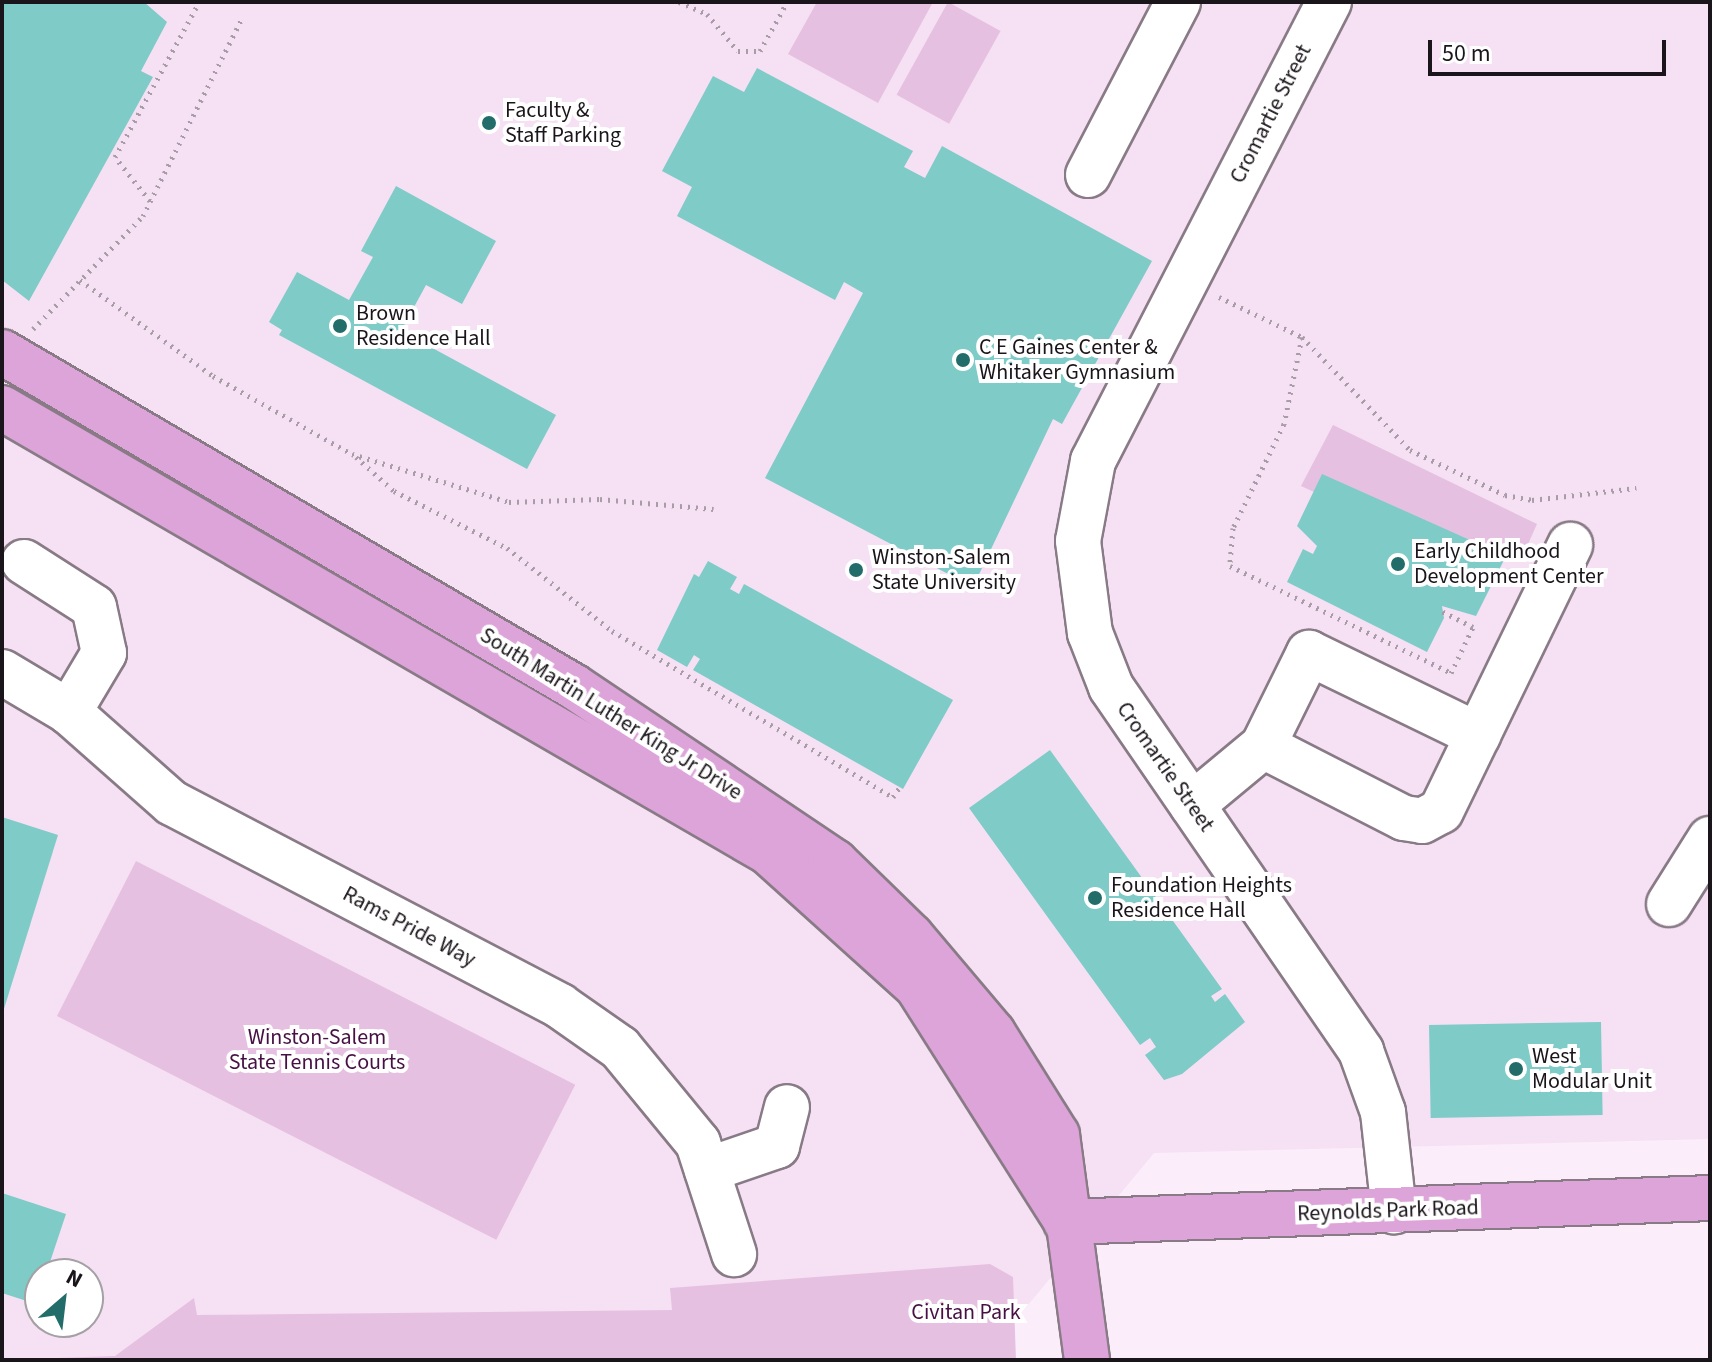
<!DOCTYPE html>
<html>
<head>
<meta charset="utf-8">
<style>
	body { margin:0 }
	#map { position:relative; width:1712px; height:1362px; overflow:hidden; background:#fcedfa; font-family:"Source Sans 3",sans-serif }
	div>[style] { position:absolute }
	.built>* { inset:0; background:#f6e0f3 }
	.green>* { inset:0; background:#e5c0e1; transform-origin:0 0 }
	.building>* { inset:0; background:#7ecbc7; transform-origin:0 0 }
	.path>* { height:5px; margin-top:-2.5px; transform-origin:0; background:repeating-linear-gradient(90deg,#a89ca6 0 2px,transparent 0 8px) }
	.roads { filter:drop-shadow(2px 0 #887b86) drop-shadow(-2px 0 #887b86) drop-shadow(0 2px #887b86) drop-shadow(0 -2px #887b86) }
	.minor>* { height:44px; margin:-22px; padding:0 22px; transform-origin:22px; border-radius:22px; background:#fff }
	.major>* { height:44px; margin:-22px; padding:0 22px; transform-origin:22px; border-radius:22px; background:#dca4d8 }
	.dots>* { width:22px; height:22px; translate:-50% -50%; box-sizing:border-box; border:4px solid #fff; border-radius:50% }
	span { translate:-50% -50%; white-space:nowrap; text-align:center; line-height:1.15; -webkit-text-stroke:8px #fff; paint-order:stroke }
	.poi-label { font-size:22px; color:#1a151a }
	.left { translate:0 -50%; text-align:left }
	.street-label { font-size:22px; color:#1a151a }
	.park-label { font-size:22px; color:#471044 }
	.frame { position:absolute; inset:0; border:4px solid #1a151a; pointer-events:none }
	.north { position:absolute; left:24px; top:1258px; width:80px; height:80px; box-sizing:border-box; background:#fff; border:2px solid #a3a1a3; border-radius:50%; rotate:28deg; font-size:22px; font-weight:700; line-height:32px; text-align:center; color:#1a151a }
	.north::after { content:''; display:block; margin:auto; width:28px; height:36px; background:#226d6a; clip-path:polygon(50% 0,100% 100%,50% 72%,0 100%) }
	.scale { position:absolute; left:1428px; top:40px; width:238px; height:36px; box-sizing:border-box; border:4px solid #1a151a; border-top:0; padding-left:10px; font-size:24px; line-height:28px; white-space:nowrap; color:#1a151a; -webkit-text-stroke:6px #fff; paint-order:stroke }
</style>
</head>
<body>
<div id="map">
	<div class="built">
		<i style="clip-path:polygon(evenodd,2px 2px,1710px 2px,1710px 1139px,1154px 1153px,999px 1340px,2px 1360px,2px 2px,40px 1274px,88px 1274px,88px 1322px,40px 1322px,40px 1274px)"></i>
	</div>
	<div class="green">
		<i style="clip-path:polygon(817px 2px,933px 2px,878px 103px,788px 54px)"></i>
		<i style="left:948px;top:2px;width:60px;height:106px;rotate:29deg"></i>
		<i style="clip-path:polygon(1333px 425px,1537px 524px,1520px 562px,1322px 475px,1314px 492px,1301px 486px)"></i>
		<i style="left:136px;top:861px;width:493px;height:174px;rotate:27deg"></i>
		<i style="clip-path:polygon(990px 1264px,1013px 1277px,1016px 1360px,2px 1360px,115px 1356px,194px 1298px,197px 1315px,672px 1310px,670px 1288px)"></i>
	</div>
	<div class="building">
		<i style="clip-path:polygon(2px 2px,144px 2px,167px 22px,141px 71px,153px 77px,29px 301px,2px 280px)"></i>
		<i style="clip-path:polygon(757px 68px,913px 151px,904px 167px,925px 178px,942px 146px,1152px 261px,1062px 424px,1053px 419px,973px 587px,765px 478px,863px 293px,844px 282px,835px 300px,677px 216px,692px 187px,662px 171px,713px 76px,744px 92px)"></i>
		<i style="clip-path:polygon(396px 186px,496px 241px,462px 304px,426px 285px,401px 331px,556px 415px,527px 469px,279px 335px,282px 330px,269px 322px,297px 272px,349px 300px,373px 257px,361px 251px)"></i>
		<i style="clip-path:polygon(1322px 474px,1506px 556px,1476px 616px,1442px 606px,1444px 618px,1427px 652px,1287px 582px,1303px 549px,1313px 554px,1317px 546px,1297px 526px)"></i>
		<i style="clip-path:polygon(708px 561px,737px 577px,730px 589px,739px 594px,744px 584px,953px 700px,903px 789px,693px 670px,700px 659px,694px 655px,687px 667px,657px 650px,694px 574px,699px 577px)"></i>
		<i style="clip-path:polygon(1050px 750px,1222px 989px,1211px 996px,1215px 1002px,1225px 994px,1245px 1022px,1182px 1074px,1164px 1080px,1145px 1055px,1156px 1047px,1150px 1038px,1140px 1045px,969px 808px)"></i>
		<i style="clip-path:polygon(2px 817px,58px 835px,3px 1012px,2px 1012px)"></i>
		<i style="left:1601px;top:1022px;width:93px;height:172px;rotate:89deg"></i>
		<i style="clip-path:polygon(2px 1193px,66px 1214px,36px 1304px,2px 1293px)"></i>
	</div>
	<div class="path">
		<i style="left:679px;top:2px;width:30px;rotate:23deg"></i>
		<i style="left:707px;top:14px;width:48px;rotate:50deg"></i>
		<i style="left:738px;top:51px;width:22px"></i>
		<i style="left:760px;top:51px;width:56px;rotate:-61.1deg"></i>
		<i style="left:150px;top:201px;width:56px;rotate:-128.5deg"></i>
		<i style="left:115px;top:157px;width:176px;rotate:-61.5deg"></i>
		<i style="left:80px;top:280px;width:164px;rotate:35.8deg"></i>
		<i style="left:213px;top:376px;width:159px;rotate:29.3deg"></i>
		<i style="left:352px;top:454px;width:164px;rotate:17deg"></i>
		<i style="left:509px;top:502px;width:91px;rotate:-1.9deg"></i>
		<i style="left:600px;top:499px;width:114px;rotate:5deg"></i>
		<i style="left:1219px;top:297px;width:92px;rotate:25.7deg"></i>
		<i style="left:1302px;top:337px;width:156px;rotate:46.3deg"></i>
		<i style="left:1410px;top:450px;width:105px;rotate:25.3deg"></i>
		<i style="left:1505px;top:495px;width:27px;rotate:10deg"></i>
		<i style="left:1532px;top:500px;width:105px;rotate:-6.6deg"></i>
		<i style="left:33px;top:329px;width:158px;rotate:-45.8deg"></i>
		<i style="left:143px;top:216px;width:221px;rotate:-63.4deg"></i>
		<i style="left:1302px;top:337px;width:89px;rotate:101.7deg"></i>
		<i style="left:1284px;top:424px;width:116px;rotate:116.1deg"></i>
		<i style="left:1233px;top:528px;width:38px;rotate:95deg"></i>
		<i style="left:1230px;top:566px;width:246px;rotate:25.8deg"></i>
		<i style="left:1451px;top:673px;width:51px;rotate:-64.4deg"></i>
		<i style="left:1473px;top:627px;width:37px;rotate:-153deg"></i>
		<i style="left:356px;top:457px;width:51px;rotate:41.8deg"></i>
		<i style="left:394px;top:491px;width:127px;rotate:26.8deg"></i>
		<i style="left:507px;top:548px;width:134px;rotate:38.3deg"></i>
		<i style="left:612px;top:631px;width:326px;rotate:30.6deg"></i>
		<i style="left:893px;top:797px;width:12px;rotate:-55deg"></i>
	</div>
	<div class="roads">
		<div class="minor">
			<i style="left:1329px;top:2px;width:516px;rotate:117.21deg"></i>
			<i style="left:1093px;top:461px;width:81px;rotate:100.6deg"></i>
			<i style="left:1078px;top:541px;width:93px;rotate:82.6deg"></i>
			<i style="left:1090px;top:633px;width:58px;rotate:68.7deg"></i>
			<i style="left:1111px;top:687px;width:442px;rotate:55.5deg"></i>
			<i style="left:1361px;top:1051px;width:65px;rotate:70.2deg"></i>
			<i style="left:1383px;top:1112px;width:100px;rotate:83.7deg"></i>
			<i style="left:1088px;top:175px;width:195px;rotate:-62.5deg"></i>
			<i style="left:24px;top:562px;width:83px;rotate:32.7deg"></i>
			<i style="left:94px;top:607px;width:47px;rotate:77.7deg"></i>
			<i style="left:104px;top:653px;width:69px;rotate:120.7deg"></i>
			<i style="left:2px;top:672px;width:78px;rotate:30.8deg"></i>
			<i style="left:69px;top:712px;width:137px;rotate:41.5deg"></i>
			<i style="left:172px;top:803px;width:438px;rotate:27.6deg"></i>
			<i style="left:560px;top:1006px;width:73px;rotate:35deg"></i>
			<i style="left:620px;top:1048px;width:123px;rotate:50.6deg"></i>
			<i style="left:698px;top:1143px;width:117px;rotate:72deg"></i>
			<i style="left:1263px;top:746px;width:104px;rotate:-63.7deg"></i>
			<i style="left:1309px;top:653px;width:188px;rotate:25.9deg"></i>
			<i style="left:1192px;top:805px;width:92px;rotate:-39.7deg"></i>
			<i style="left:1263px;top:746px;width:158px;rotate:27.1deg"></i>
			<i style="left:1404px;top:818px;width:18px;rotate:9deg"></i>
			<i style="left:1422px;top:821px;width:21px;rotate:-28deg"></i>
			<i style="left:1441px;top:811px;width:296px;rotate:-64.1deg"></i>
			<i style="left:1669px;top:904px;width:77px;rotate:-57.8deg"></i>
			<i style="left:707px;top:1170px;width:74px;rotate:-18.9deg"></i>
			<i style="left:777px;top:1146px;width:40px;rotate:-75.6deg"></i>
		</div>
		<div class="major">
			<i style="left:2px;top:352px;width:662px;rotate:30.33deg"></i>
			<i style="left:573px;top:686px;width:316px;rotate:33.9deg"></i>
			<i style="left:835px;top:862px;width:106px;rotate:44.2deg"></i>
			<i style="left:911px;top:936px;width:127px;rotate:49.8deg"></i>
			<i style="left:993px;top:1033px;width:120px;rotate:57.9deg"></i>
			<i style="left:1057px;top:1135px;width:227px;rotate:82.4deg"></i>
			<i style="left:2px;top:408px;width:885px;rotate:30.1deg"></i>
			<i style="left:768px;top:852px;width:200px;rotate:42deg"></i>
			<i style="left:917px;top:986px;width:272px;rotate:57.6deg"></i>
			<i style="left:1066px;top:1222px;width:644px;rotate:-2.13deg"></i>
		</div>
	</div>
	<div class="dots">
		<i style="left:489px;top:123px;background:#226d6a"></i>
		<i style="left:340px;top:326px;background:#226d6a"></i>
		<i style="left:963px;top:360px;background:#226d6a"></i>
		<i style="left:1398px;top:564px;background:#226d6a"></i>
		<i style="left:856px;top:570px;background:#226d6a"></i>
		<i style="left:1095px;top:898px;background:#226d6a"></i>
		<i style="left:1516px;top:1069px;background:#226d6a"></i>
	</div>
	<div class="poi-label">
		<span class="left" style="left:505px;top:123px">Faculty &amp;<br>Staff Parking</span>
		<span class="left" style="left:356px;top:326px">Brown<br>Residence Hall</span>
		<span class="left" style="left:979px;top:360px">C E Gaines Center &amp;<br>Whitaker Gymnasium</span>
		<span class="left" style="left:1414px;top:564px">Early Childhood<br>Development Center</span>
		<span class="left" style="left:872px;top:570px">Winston-Salem<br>State University</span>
		<span class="left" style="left:1111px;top:898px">Foundation Heights<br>Residence Hall</span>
		<span class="left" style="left:1532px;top:1069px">West<br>Modular Unit</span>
	</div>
	<div class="street-label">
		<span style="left:1271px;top:114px;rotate:-63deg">Cromartie Street</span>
		<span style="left:611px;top:714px;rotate:32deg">South Martin Luther King Jr Drive</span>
		<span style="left:1165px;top:767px;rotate:55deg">Cromartie Street</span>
		<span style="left:409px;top:927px;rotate:28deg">Rams Pride Way</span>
		<span style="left:1388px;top:1211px;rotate:-2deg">Reynolds Park Road</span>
	</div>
	<div class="park-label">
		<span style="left:317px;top:1050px">Winston-Salem<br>State Tennis Courts</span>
		<span style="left:966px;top:1313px">Civitan Park</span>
	</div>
	<div class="frame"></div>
	<div class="north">N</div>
	<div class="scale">50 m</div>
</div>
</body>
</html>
